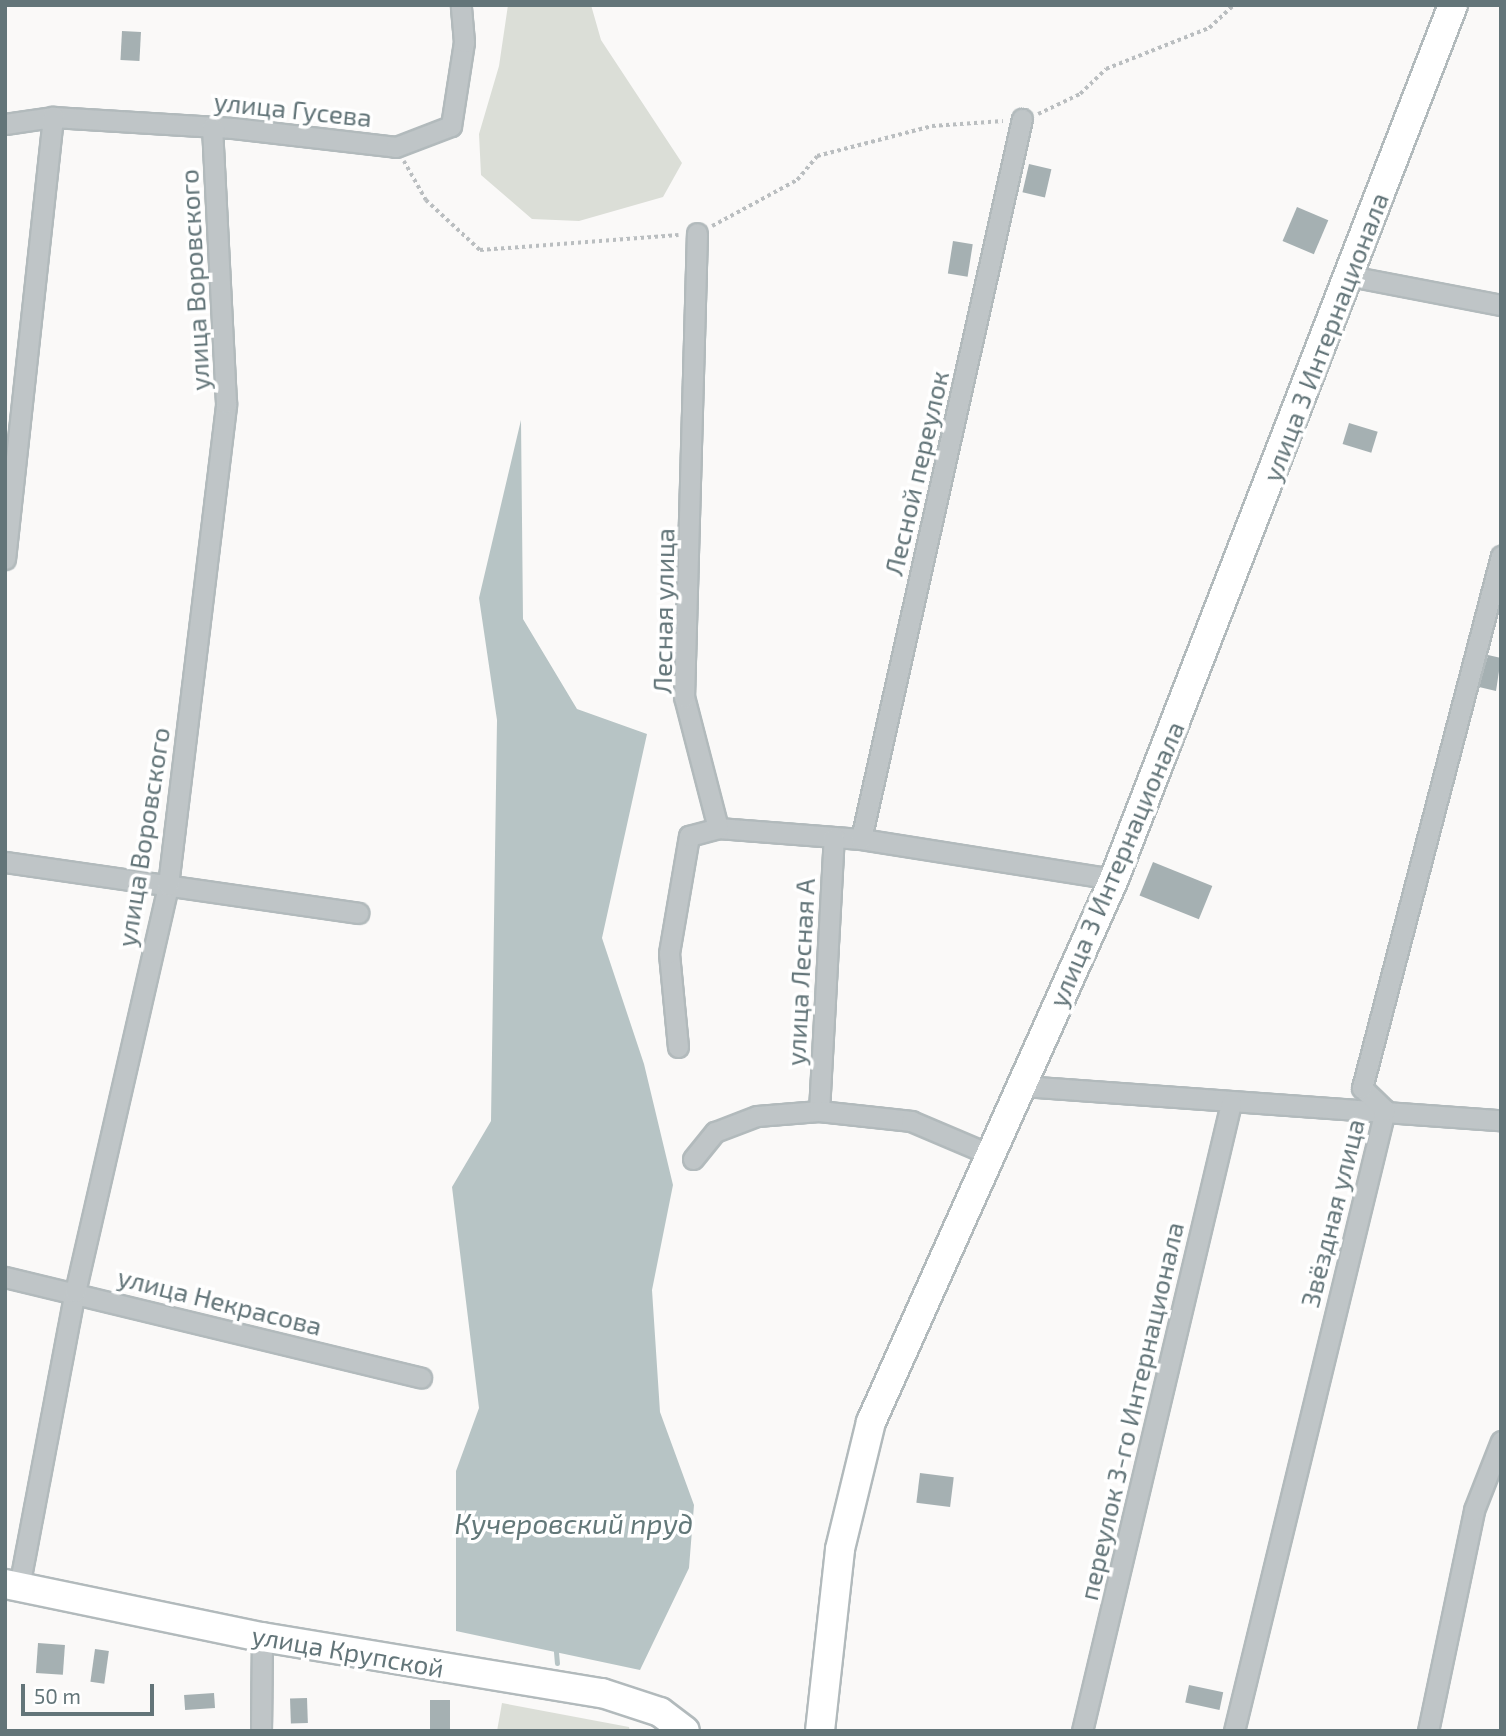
<!DOCTYPE html>
<html>
<head>
<meta charset="utf-8">
<style>
	body { margin:0 }
	#map { position:relative; width:1506px; height:1736px; overflow:hidden; background:#faf9f8; font-family:"Exo 2",sans-serif }
	div>[style] { position:absolute }
	.green>* { inset:0; background:#dbded7 }
	.water>* { inset:0; background:#b7c4c5 }
	.stream>* { height:5px; margin:-2.5px; padding:0 2.5px; transform-origin:2.5px; border-radius:2.5px; background:#b7c4c5 }
	.building>* { inset:0; background:#a5b0b2; transform-origin:0 0 }
	.path>* { height:3.5px; margin-top:-1.75px; transform-origin:0; background:repeating-linear-gradient(90deg,#babec0 0 3.5px,transparent 0 7px) }
	.roads { filter:drop-shadow(2px 0 #b2babc) drop-shadow(-2px 0 #b2babc) drop-shadow(0 2px #b2babc) drop-shadow(0 -2px #b2babc) }
	.street>* { height:19px; margin:-9.5px; padding:0 9.5px; transform-origin:9.5px; border-radius:9.5px; background:#bfc5c7 }
	.secondary>* { height:28px; margin:-14px; padding:0 14px; transform-origin:14px; border-radius:14px; background:#fff }
	span { translate:-50% -50%; white-space:nowrap; text-align:center; line-height:1.15; -webkit-text-stroke:7px #fff; paint-order:stroke }
	.street-label { font-size:26px; color:#637579 }
	.water-label { font-size:28px; color:#637879; font-style:italic }
	.frame { position:absolute; inset:0; border:7px solid #637579; pointer-events:none }
	.scale { position:absolute; left:21px; top:1684px; width:133px; height:32px; box-sizing:border-box; border:4px solid #637579; border-top:0; padding-left:9px; font-size:21px; line-height:24px; white-space:nowrap; color:#637579; -webkit-text-stroke:5px #fff; paint-order:stroke }
</style>
</head>
<body>
<div id="map">
	<div class="green">
		<i style="clip-path:polygon(508px 5px,591px 5px,601px 40px,682px 163px,663px 197px,579px 221px,532px 219px,481px 175px,479px 134px,499px 66px)"></i>
		<i style="clip-path:polygon(502px 1703px,629px 1727px,630px 1731px,497px 1731px)"></i>
	</div>
	<div class="water">
		<i style="clip-path:polygon(521px 420px,523px 619px,577px 709px,647px 734px,602px 938px,644px 1064px,673px 1185px,652px 1290px,660px 1412px,694px 1505px,689px 1568px,640px 1670px,456px 1631px,456px 1471px,479px 1408px,452px 1187px,491px 1121px,497px 720px,479px 598px)"></i>
	</div>
	<div class="stream">
		<i style="left:556px;top:1652px;width:11px;rotate:85deg"></i>
	</div>
	<div class="building">
		<i style="left:122px;top:31px;width:19px;height:29px;rotate:3deg"></i>
		<i style="left:1029px;top:164px;width:23px;height:29px;rotate:13deg"></i>
		<i style="left:1297px;top:207px;width:34px;height:37px;rotate:23deg"></i>
		<i style="left:953px;top:241px;width:20px;height:33px;rotate:9deg"></i>
		<i style="left:1349px;top:423px;width:30px;height:22px;rotate:17deg"></i>
		<i style="clip-path:polygon(1488px 655px,1501px 658px,1496px 691px,1479px 687px)"></i>
		<i style="left:1153px;top:862px;width:64px;height:36px;rotate:22deg"></i>
		<i style="left:920px;top:1473px;width:34px;height:30px;rotate:7deg"></i>
		<i style="left:38px;top:1643px;width:27px;height:30px;rotate:4deg"></i>
		<i style="left:95px;top:1649px;width:14px;height:33px;rotate:8deg"></i>
		<i style="left:1189px;top:1685px;width:35px;height:18px;rotate:12deg"></i>
		<i style="left:214px;top:1693px;width:15px;height:30px;rotate:86deg"></i>
		<i style="left:307px;top:1698px;width:25px;height:17px;rotate:88deg"></i>
		<i style="left:430px;top:1700px;width:20px;height:31px"></i>
	</div>
	<div class="path">
		<i style="left:1038px;top:114px;width:47px;rotate:-25.5deg"></i>
		<i style="left:1080px;top:94px;width:36px;rotate:-44deg"></i>
		<i style="left:1106px;top:69px;width:111px;rotate:-21.7deg"></i>
		<i style="left:1209px;top:28px;width:34px;rotate:-43deg"></i>
		<i style="left:404px;top:161px;width:45px;rotate:60.6deg"></i>
		<i style="left:426px;top:200px;width:74px;rotate:42.8deg"></i>
		<i style="left:480px;top:250px;width:199px;rotate:-4.3deg"></i>
		<i style="left:712px;top:226px;width:97px;rotate:-28.4deg"></i>
		<i style="left:797px;top:180px;width:31px;rotate:-50deg"></i>
		<i style="left:817px;top:156px;width:119px;rotate:-14.6deg"></i>
		<i style="left:932px;top:126px;width:71px;rotate:-4deg"></i>
	</div>
	<div class="roads">
		<div class="street">
			<i style="left:5px;top:124px;width:49px;rotate:-8.3deg"></i>
			<i style="left:53px;top:117px;width:180px;rotate:3.5deg"></i>
			<i style="left:233px;top:128px;width:164px;rotate:6.6deg"></i>
			<i style="left:396px;top:147px;width:59px;rotate:-20.9deg"></i>
			<i style="left:451px;top:126px;width:85px;rotate:-81.2deg"></i>
			<i style="left:464px;top:42px;width:37px;rotate:-95deg"></i>
			<i style="left:1350px;top:276px;width:154px;rotate:10.9deg"></i>
			<i style="left:5px;top:559px;width:445px;rotate:-83.8deg"></i>
			<i style="left:718px;top:828px;width:143px;rotate:4.4deg"></i>
			<i style="left:861px;top:839px;width:256px;rotate:9deg"></i>
			<i style="left:861px;top:839px;width:738px;rotate:-77.4deg"></i>
			<i style="left:5px;top:862px;width:357px;rotate:8.2deg"></i>
			<i style="left:678px;top:1047px;width:94px;rotate:-95.5deg"></i>
			<i style="left:669px;top:953px;width:119px;rotate:-80.3deg"></i>
			<i style="left:689px;top:836px;width:30px;rotate:-15deg"></i>
			<i style="left:718px;top:828px;width:135px;rotate:-104.5deg"></i>
			<i style="left:684px;top:697px;width:464px;rotate:-88.4deg"></i>
			<i style="left:1022px;top:1086px;width:480px;rotate:4.1deg"></i>
			<i style="left:819px;top:1111px;width:274px;rotate:-86.9deg"></i>
			<i style="left:693px;top:1159px;width:35px;rotate:-51deg"></i>
			<i style="left:715px;top:1132px;width:45px;rotate:-20.9deg"></i>
			<i style="left:757px;top:1116px;width:62px;rotate:-4.6deg"></i>
			<i style="left:819px;top:1111px;width:93px;rotate:6.2deg"></i>
			<i style="left:911px;top:1121px;width:87px;rotate:23deg"></i>
			<i style="left:5px;top:1277px;width:428px;rotate:13.6deg"></i>
			<i style="left:19px;top:1587px;width:300px;rotate:-79.3deg"></i>
			<i style="left:75px;top:1292px;width:417px;rotate:-77.1deg"></i>
			<i style="left:168px;top:885px;width:485px;rotate:-83.1deg"></i>
			<i style="left:226px;top:403px;width:276px;rotate:-92.9deg"></i>
			<i style="left:261px;top:1731px;width:94px;rotate:-89.4deg"></i>
			<i style="left:1082px;top:1731px;width:645px;rotate:-76.65deg"></i>
			<i style="left:1234px;top:1731px;width:639px;rotate:-76.33deg"></i>
			<i style="left:1385px;top:1110px;width:32px;rotate:-136deg"></i>
			<i style="left:1362px;top:1088px;width:550px;rotate:-75.36deg"></i>
			<i style="left:1428px;top:1731px;width:226px;rotate:-78.2deg"></i>
			<i style="left:1474px;top:1510px;width:74px;rotate:-68.6deg"></i>
		</div>
		<div class="secondary">
			<i style="left:5px;top:1584px;width:262px;rotate:11.7deg"></i>
			<i style="left:262px;top:1637px;width:345px;rotate:9.4deg"></i>
			<i style="left:602px;top:1693px;width:61px;rotate:18.1deg"></i>
			<i style="left:660px;top:1712px;width:31px;rotate:37deg"></i>
			<i style="left:820px;top:1731px;width:183px;rotate:-83.7deg"></i>
			<i style="left:840px;top:1549px;width:131px;rotate:-76.3deg"></i>
			<i style="left:871px;top:1422px;width:595px;rotate:-65.89deg"></i>
			<i style="left:1114px;top:879px;width:937px;rotate:-68.8deg"></i>
		</div>
	</div>
	<div class="street-label">
		<span style="left:293px;top:109px;rotate:6deg">улица Гусева</span>
		<span style="left:194px;top:280px;rotate:-93deg">улица Воровского</span>
		<span style="left:1325px;top:337px;rotate:-69deg">улица 3 Интернационала</span>
		<span style="left:916px;top:473px;rotate:-77deg">Лесной переулок</span>
		<span style="left:663px;top:611px;rotate:-89deg">Лесная улица</span>
		<span style="left:143px;top:837px;rotate:-81deg">улица Воровского</span>
		<span style="left:1116px;top:864px;rotate:-67deg">улица 3 Интернационала</span>
		<span style="left:800px;top:972px;rotate:-87deg">улица Лесная А</span>
		<span style="left:1332px;top:1213px;rotate:-76deg">Звёздная улица</span>
		<span style="left:220px;top:1301px;rotate:14deg">улица Некрасова</span>
		<span style="left:1131px;top:1411px;rotate:-77deg">переулок 3-го Интернационала</span>
		<span style="left:348px;top:1651px;rotate:10deg">улица Крупской</span>
	</div>
	<div class="water-label">
		<span style="left:574px;top:1523px">Кучеровский пруд</span>
	</div>
	<div class="frame"></div>
	<div class="scale">50 m</div>
</div>
</body>
</html>
